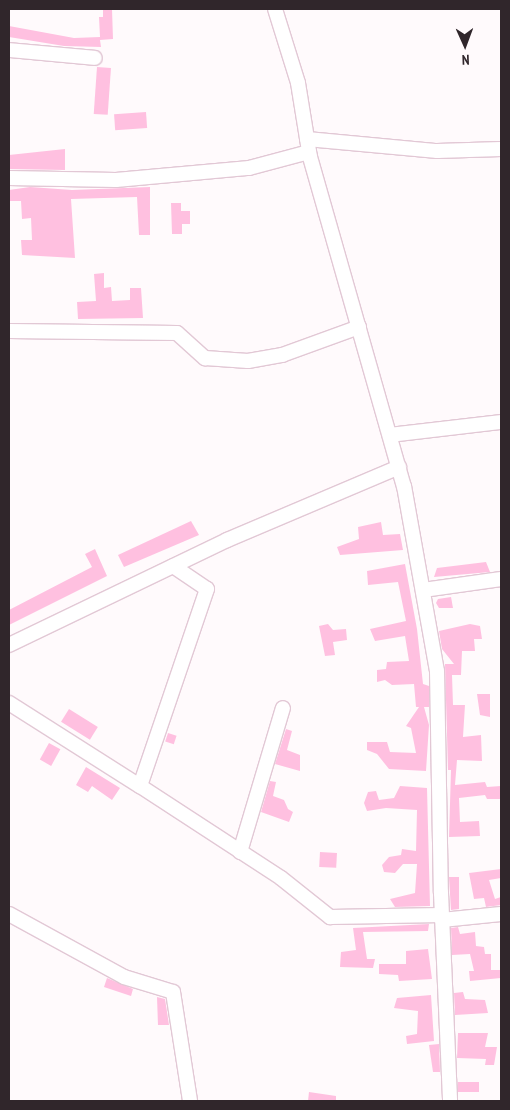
<!DOCTYPE html>
<html>
<head>
<meta charset="utf-8">
<style>
	body { margin:0 }
	#map { position:relative; width:510px; height:1110px; overflow:hidden; background:#fffafc; font-family:"PT Sans Narrow",sans-serif }
	div>[style] { position:absolute }
	.building>* { inset:0; background:#ffc0e0; transform-origin:0 0 }
	.roads { filter:drop-shadow(1px 0 #e2c8d5) drop-shadow(-1px 0 #e2c8d5) drop-shadow(0 1px #e2c8d5) drop-shadow(0 -1px #e2c8d5) }
	.minor>* { height:14px; margin:-7px; padding:0 7px; transform-origin:7px; border-radius:7px; background:#fff }
	span { translate:-50% -50%; white-space:nowrap; text-align:center; line-height:1.15; -webkit-text-stroke:4.5px #fffafc; paint-order:stroke }
	.frame { position:absolute; inset:0; border:10px solid #30262b; pointer-events:none }
	.north { position:absolute; left:440px; top:20px; width:50px; height:50px; -webkit-text-stroke:4px #fffafc; paint-order:stroke; rotate:178deg; font-size:14px; font-weight:700; line-height:20px; text-align:center; color:#30262b }
	.north::after { content:''; display:block; margin:auto; width:18px; height:22px; background:#30262b; clip-path:polygon(50% 0,100% 100%,50% 72%,0 100%) }
</style>
</head>
<body>
<div id="map">
	<div class="building">
		<i style="clip-path:polygon(103px 9px,112px 9px,113px 39px,100px 40px,101px 47px,64px 46px,9px 37px,9px 26px,74px 38px,100px 37px,99px 17px,103px 17px)"></i>
		<i style="left:97px;top:67px;width:14px;height:47px;rotate:4deg"></i>
		<i style="left:146px;top:112px;width:16px;height:32px;rotate:86deg"></i>
		<i style="clip-path:polygon(65px 149px,65px 170px,9px 169px,9px 155px)"></i>
		<i style="clip-path:polygon(30px 187px,72px 190px,150px 187px,150px 235px,139px 235px,137px 197px,71px 199px,75px 258px,22px 255px,21px 240px,32px 240px,31px 218px,22px 219px,21px 201px,9px 201px,9px 190px)"></i>
		<i style="clip-path:polygon(171px 203px,181px 203px,181px 211px,190px 211px,190px 224px,182px 224px,182px 234px,172px 234px)"></i>
		<i style="clip-path:polygon(104px 273px,104px 288px,111px 287px,112px 301px,130px 300px,130px 288px,141px 288px,143px 318px,78px 319px,77px 302px,96px 301px,94px 274px)"></i>
		<i style="clip-path:polygon(191px 521px,199px 535px,124px 567px,118px 555px)"></i>
		<i style="clip-path:polygon(381px 522px,383px 535px,400px 534px,403px 550px,340px 555px,337px 547px,359px 539px,358px 527px)"></i>
		<i style="clip-path:polygon(95px 549px,107px 576px,9px 625px,9px 610px,92px 567px,85px 554px)"></i>
		<i style="clip-path:polygon(486px 562px,490px 572px,434px 577px,437px 568px)"></i>
		<i style="clip-path:polygon(405px 564px,417px 629px,423px 684px,429px 686px,429px 707px,424px 707px,429px 725px,426px 771px,389px 769px,377px 754px,367px 750px,367px 742px,387px 742px,390px 752px,416px 753px,411px 728px,406px 726px,419px 707px,416px 707px,414px 684px,392px 685px,385px 680px,377px 682px,377px 670px,386px 669px,387px 662px,409px 661px,405px 636px,375px 641px,370px 629px,406px 621px,398px 582px,368px 585px,367px 571px)"></i>
		<i style="clip-path:polygon(451px 597px,453px 608px,439px 608px,436px 603px,438px 599px)"></i>
		<i style="clip-path:polygon(328px 624px,333px 630px,346px 629px,347px 640px,333px 642px,335px 655px,325px 656px,319px 626px)"></i>
		<i style="clip-path:polygon(470px 624px,480px 626px,482px 639px,474px 639px,475px 651px,462px 651px,461px 675px,452px 675px,453px 705px,465px 705px,463px 737px,481px 735px,482px 761px,457px 760px,455px 785px,485px 782px,487px 787px,501px 786px,501px 799px,487px 799px,485px 795px,459px 798px,460px 822px,479px 821px,480px 836px,449px 837px,451px 770px,448px 770px,445px 664px,454px 664px,442px 649px,439px 631px)"></i>
		<i style="clip-path:polygon(477px 694px,490px 694px,490px 717px,480px 715px)"></i>
		<i style="left:69px;top:709px;width:34px;height:15px;rotate:32deg"></i>
		<i style="clip-path:polygon(286px 729px,292px 731px,287px 750px,300px 755px,300px 771px,275px 764px)"></i>
		<i style="left:168px;top:733px;width:9px;height:9px;rotate:18deg"></i>
		<i style="left:49px;top:743px;width:13px;height:19px;rotate:29deg"></i>
		<i style="clip-path:polygon(86px 767px,120px 788px,112px 800px,92px 786px,88px 792px,76px 785px)"></i>
		<i style="clip-path:polygon(270px 781px,276px 782px,273px 796px,284px 800px,288px 809px,293px 812px,289px 822px,261px 812px)"></i>
		<i style="clip-path:polygon(400px 786px,427px 788px,430px 906px,395px 907px,390px 899px,415px 893px,417px 864px,403px 864px,395px 873px,384px 872px,382px 865px,389px 857px,401px 855px,402px 849px,416px 851px,417px 810px,386px 808px,367px 811px,364px 803px,368px 792px,376px 791px,379px 800px,394px 798px)"></i>
		<i style="left:320px;top:852px;width:17px;height:15px;rotate:3deg"></i>
		<i style="clip-path:polygon(501px 869px,501px 878px,489px 880px,495px 899px,501px 897px,501px 905px,486px 907px,484px 898px,474px 899px,469px 873px)"></i>
		<i style="clip-path:polygon(449px 877px,459px 877px,459px 909px,451px 910px)"></i>
		<i style="clip-path:polygon(429px 924px,428px 931px,363px 932px,367px 959px,375px 959px,373px 968px,340px 967px,341px 952px,356px 950px,353px 928px)"></i>
		<i style="clip-path:polygon(458px 927px,460px 934px,475px 932px,476px 946px,484px 947px,485px 954px,491px 954px,491px 970px,501px 970px,501px 978px,470px 981px,469px 971px,474px 971px,470px 954px,452px 955px,451px 928px)"></i>
		<i style="clip-path:polygon(428px 949px,432px 979px,399px 981px,398px 975px,379px 974px,379px 964px,406px 964px,406px 951px)"></i>
		<i style="clip-path:polygon(107px 978px,133px 989px,131px 996px,104px 987px)"></i>
		<i style="clip-path:polygon(463px 992px,465px 999px,485px 1000px,488px 1013px,455px 1015px,454px 993px)"></i>
		<i style="clip-path:polygon(431px 995px,434px 1041px,407px 1044px,406px 1036px,417px 1034px,418px 1011px,394px 1008px,397px 998px)"></i>
		<i style="clip-path:polygon(157px 997px,165px 999px,169px 1025px,158px 1025px)"></i>
		<i style="clip-path:polygon(458px 1033px,488px 1033px,485px 1047px,497px 1047px,494px 1065px,485px 1065px,486px 1059px,457px 1058px)"></i>
		<i style="clip-path:polygon(439px 1044px,440px 1072px,433px 1072px,429px 1045px)"></i>
		<i style="left:458px;top:1082px;width:21px;height:10px"></i>
		<i style="clip-path:polygon(309px 1092px,336px 1096px,336px 1101px,308px 1101px)"></i>
	</div>
	<div class="roads">
		<div class="minor">
			<i style="left:275px;top:9px;width:77px;rotate:72.7deg"></i>
			<i style="left:298px;top:83px;width:75px;rotate:80.8deg"></i>
			<i style="left:310px;top:157px;width:342px;rotate:74.1deg"></i>
			<i style="left:404px;top:486px;width:188px;rotate:79.9deg"></i>
			<i style="left:437px;top:671px;width:222px;rotate:89deg"></i>
			<i style="left:441px;top:893px;width:208px;rotate:87.5deg"></i>
			<i style="left:9px;top:50px;width:86px;rotate:5.3deg"></i>
			<i style="left:307px;top:139px;width:131px;rotate:5.3deg"></i>
			<i style="left:437px;top:151px;width:64px;rotate:-1.8deg"></i>
			<i style="left:9px;top:178px;width:107px;rotate:1.1deg"></i>
			<i style="left:116px;top:180px;width:134px;rotate:-5.2deg"></i>
			<i style="left:249px;top:168px;width:62px;rotate:-14.9deg"></i>
			<i style="left:9px;top:331px;width:168px;rotate:0.7deg"></i>
			<i style="left:177px;top:333px;width:38px;rotate:42deg"></i>
			<i style="left:205px;top:358px;width:43px;rotate:4deg"></i>
			<i style="left:248px;top:361px;width:35px;rotate:-10deg"></i>
			<i style="left:282px;top:355px;width:82px;rotate:-20deg"></i>
			<i style="left:390px;top:435px;width:112px;rotate:-6.7deg"></i>
			<i style="left:173px;top:566px;width:41px;rotate:34.1deg"></i>
			<i style="left:207px;top:589px;width:208px;rotate:108.8deg"></i>
			<i style="left:140px;top:786px;width:168px;rotate:33.1deg"></i>
			<i style="left:281px;top:878px;width:63px;rotate:38.5deg"></i>
			<i style="left:330px;top:917px;width:112px;rotate:-1deg"></i>
			<i style="left:423px;top:590px;width:79px;rotate:-8deg"></i>
			<i style="left:9px;top:645px;width:242px;rotate:-25.7deg"></i>
			<i style="left:227px;top:540px;width:187px;rotate:-23deg"></i>
			<i style="left:9px;top:703px;width:155px;rotate:32.4deg"></i>
			<i style="left:240px;top:852px;width:150px;rotate:-73.4deg"></i>
			<i style="left:9px;top:914px;width:131px;rotate:28.7deg"></i>
			<i style="left:124px;top:977px;width:51px;rotate:17deg"></i>
			<i style="left:173px;top:992px;width:110px;rotate:81.1deg"></i>
			<i style="left:442px;top:920px;width:59px;rotate:-5.8deg"></i>
		</div>
	</div>
	<div class="frame"></div>
	<div class="north">N</div>
</div>
</body>
</html>
